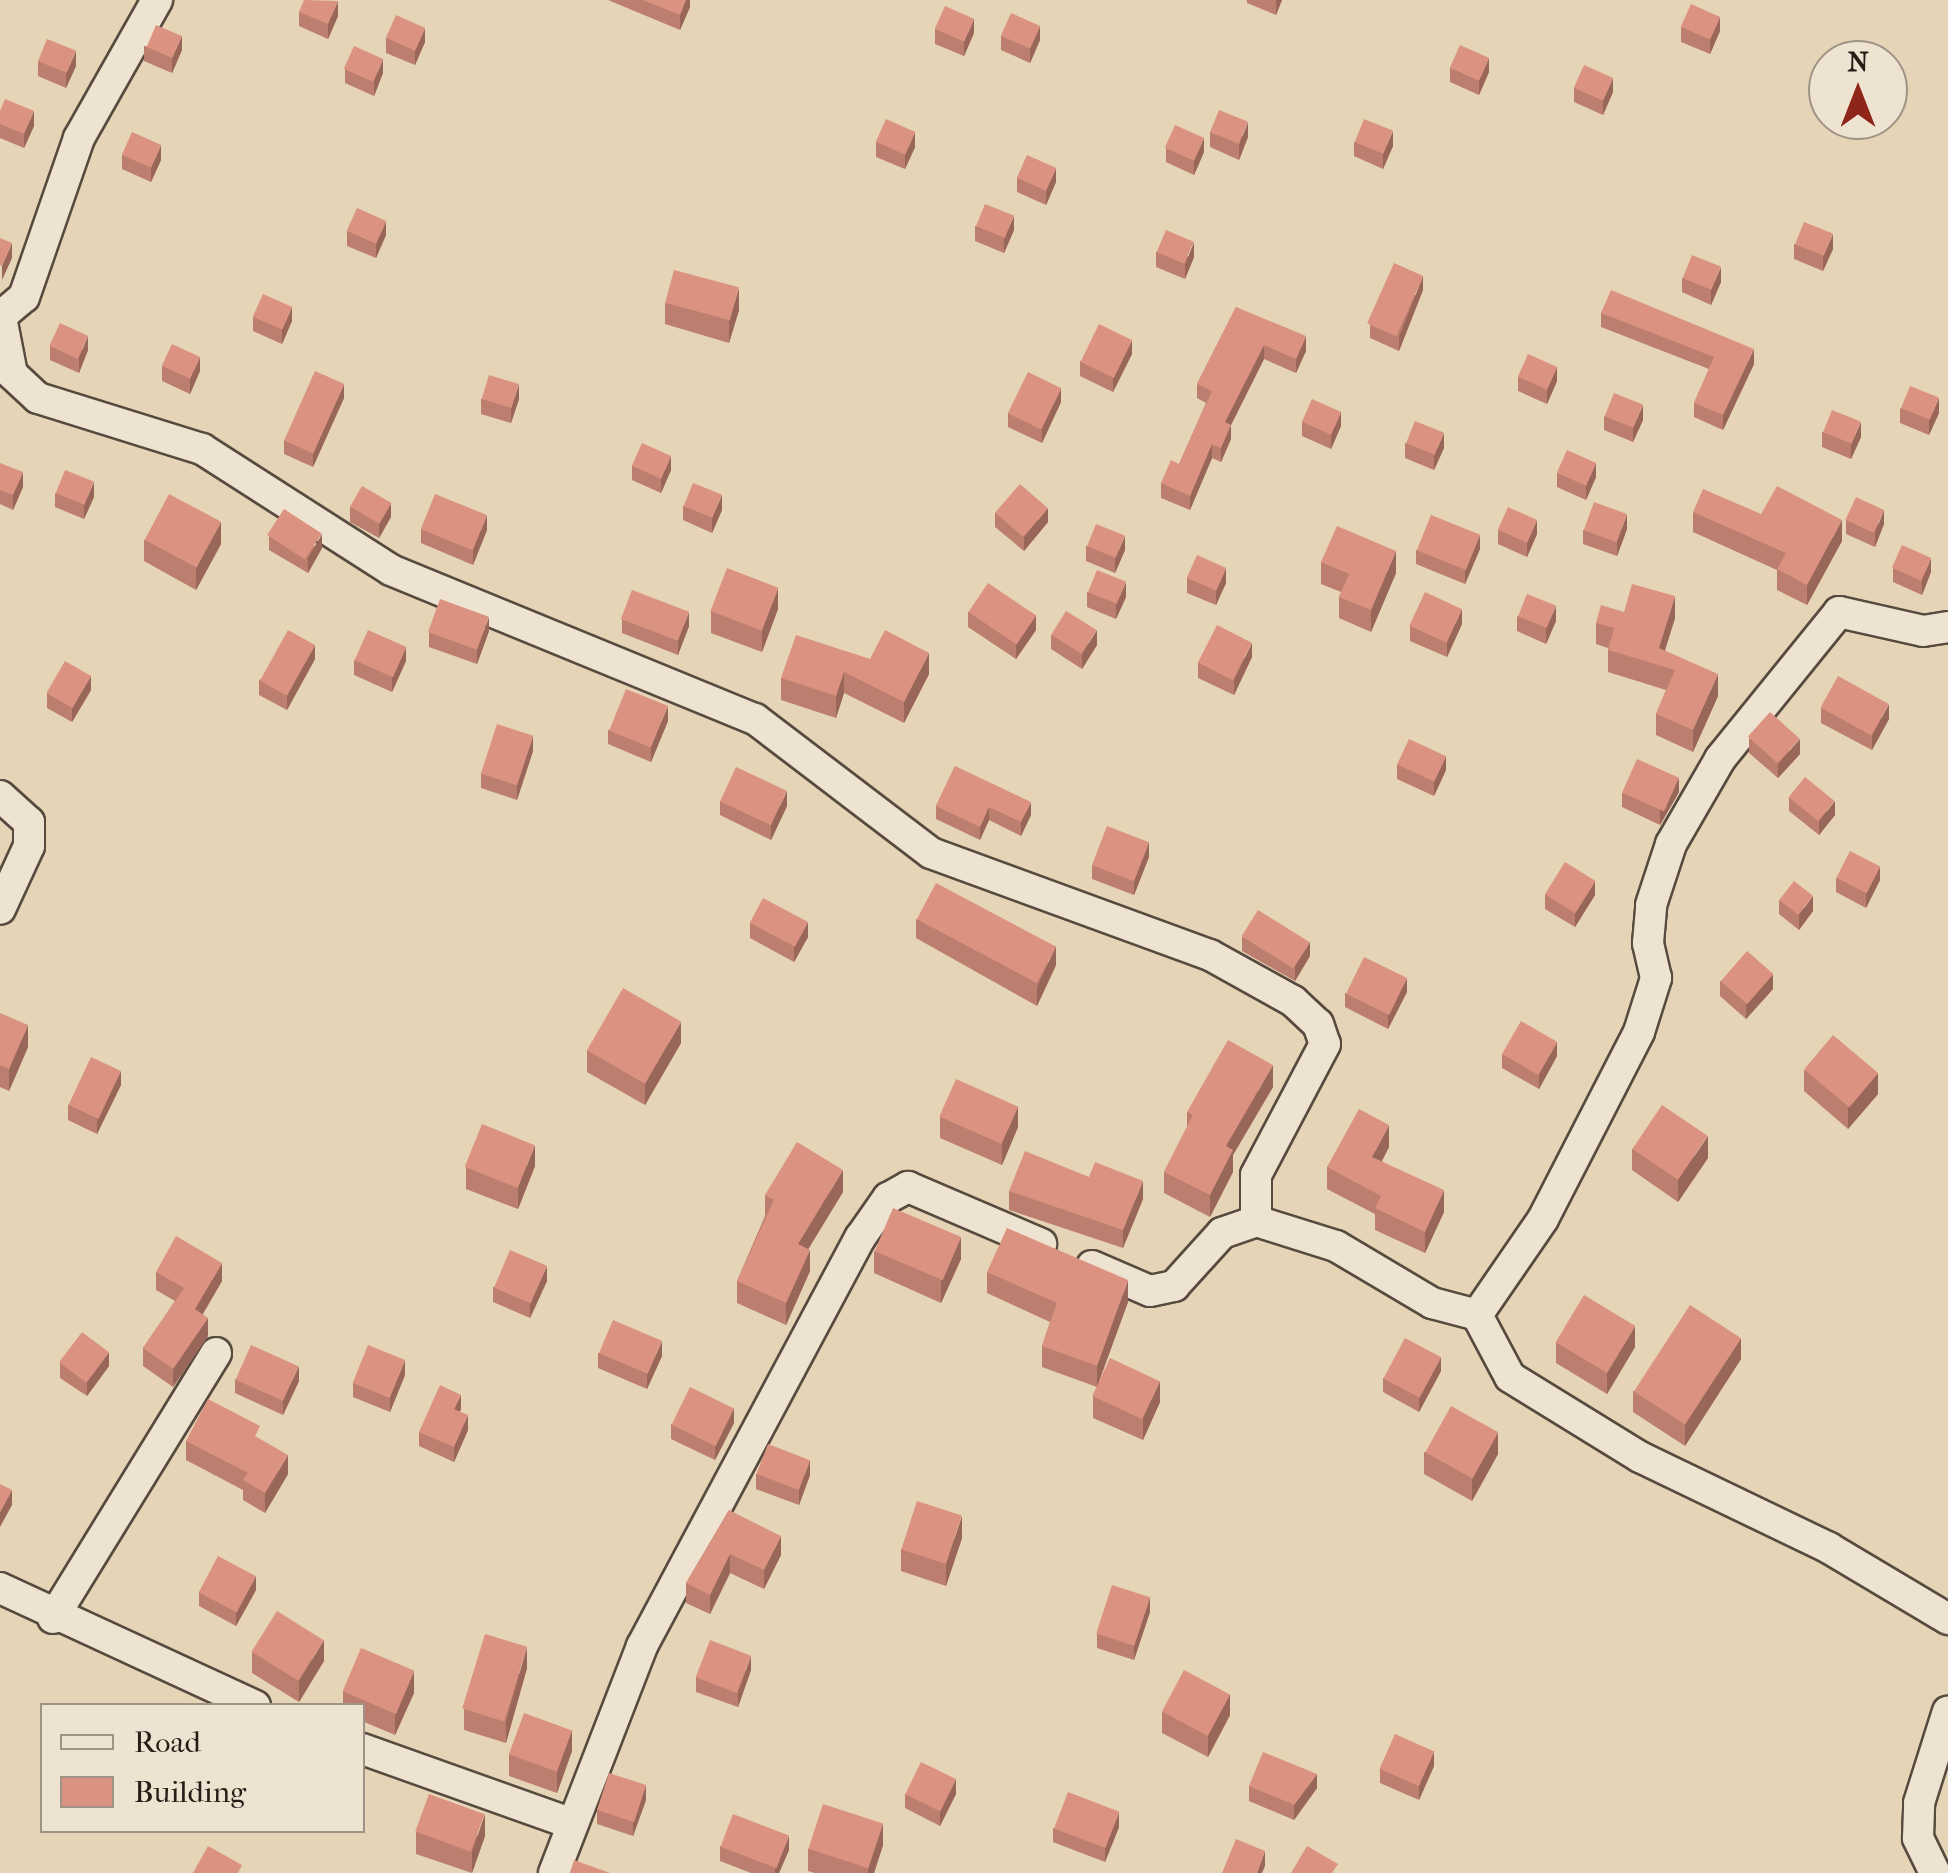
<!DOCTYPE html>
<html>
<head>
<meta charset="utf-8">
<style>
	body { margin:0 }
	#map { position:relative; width:1948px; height:1873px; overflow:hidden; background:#e5d4b6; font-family:"IM FELL French Canon",serif }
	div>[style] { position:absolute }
	.roads { filter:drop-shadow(2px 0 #574a3f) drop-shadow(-2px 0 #574a3f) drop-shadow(0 2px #574a3f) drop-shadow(0 -2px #574a3f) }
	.minor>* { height:30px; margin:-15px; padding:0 15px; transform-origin:15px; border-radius:15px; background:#eee3d0 }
	.wall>* { inset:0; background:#bc7e6e }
	.shaded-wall>* { inset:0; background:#99665a }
	.building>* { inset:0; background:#db9280; transform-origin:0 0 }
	span { translate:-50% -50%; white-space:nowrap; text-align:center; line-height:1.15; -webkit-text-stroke:8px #eee3d0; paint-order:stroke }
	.legend { position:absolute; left:40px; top:1703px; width:325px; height:130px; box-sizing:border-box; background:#eee3d0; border:2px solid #9f9386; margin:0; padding:12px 18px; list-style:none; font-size:30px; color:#281c17 }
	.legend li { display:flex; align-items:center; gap:20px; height:50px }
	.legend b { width:50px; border:2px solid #9f9386 }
	.north { position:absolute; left:1808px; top:40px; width:100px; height:100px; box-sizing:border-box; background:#eee3d0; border:2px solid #9f9386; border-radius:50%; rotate:0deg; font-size:28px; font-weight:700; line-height:40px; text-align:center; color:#281c17 }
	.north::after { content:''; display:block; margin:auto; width:35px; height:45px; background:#8f2418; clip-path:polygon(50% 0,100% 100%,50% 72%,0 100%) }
</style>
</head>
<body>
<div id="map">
	<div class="roads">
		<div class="minor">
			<i style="left:0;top:317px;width:31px;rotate:-40deg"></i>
			<i style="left:24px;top:297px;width:168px;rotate:-70.9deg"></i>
			<i style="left:79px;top:138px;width:159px;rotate:-60.5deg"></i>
			<i style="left:1px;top:317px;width:58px;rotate:79.1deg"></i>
			<i style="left:12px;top:374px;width:35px;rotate:43deg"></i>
			<i style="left:38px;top:398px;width:172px;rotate:17.3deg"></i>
			<i style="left:202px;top:449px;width:224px;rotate:32.6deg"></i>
			<i style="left:391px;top:570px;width:393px;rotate:22.3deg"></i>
			<i style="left:755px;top:719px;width:221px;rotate:37.3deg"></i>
			<i style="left:931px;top:853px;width:297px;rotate:20.1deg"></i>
			<i style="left:1210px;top:955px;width:95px;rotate:29deg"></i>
			<i style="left:1293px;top:1001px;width:34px;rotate:43deg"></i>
			<i style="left:1318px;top:1024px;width:21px;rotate:71deg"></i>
			<i style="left:1325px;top:1044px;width:148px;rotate:117.8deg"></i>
			<i style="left:1256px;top:1175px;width:46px;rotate:90deg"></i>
			<i style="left:0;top:796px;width:39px;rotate:42deg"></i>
			<i style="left:29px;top:822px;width:24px;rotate:90deg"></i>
			<i style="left:29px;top:846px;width:69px;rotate:114.7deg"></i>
			<i style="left:1092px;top:1266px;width:63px;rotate:23.3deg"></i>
			<i style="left:1150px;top:1291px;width:25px;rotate:-12deg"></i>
			<i style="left:1174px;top:1286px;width:72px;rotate:-47.8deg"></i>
			<i style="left:1222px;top:1233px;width:36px;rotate:-19deg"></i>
			<i style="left:1256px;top:1221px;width:84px;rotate:17.4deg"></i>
			<i style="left:1336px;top:1246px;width:112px;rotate:30.7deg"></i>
			<i style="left:1432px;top:1303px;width:47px;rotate:14.9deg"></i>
			<i style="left:1477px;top:1315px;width:116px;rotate:-55.5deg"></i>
			<i style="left:1543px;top:1219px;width:210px;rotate:-62.8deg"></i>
			<i style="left:1639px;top:1032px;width:57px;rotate:-72.5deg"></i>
			<i style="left:1656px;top:978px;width:36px;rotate:-103deg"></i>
			<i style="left:1648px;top:943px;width:38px;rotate:-85deg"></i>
			<i style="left:1651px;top:905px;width:64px;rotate:-71.8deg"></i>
			<i style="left:1671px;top:844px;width:98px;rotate:-60deg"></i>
			<i style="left:1720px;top:759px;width:189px;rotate:-51deg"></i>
			<i style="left:1839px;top:612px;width:86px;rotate:12.7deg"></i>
			<i style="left:1923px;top:631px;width:25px;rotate:-9deg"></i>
			<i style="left:1477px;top:1315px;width:70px;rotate:62deg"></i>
			<i style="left:1510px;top:1377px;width:153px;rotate:31.6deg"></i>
			<i style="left:1640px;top:1457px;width:210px;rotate:25.7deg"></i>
			<i style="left:1829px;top:1548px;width:139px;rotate:30.8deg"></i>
			<i style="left:0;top:1588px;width:281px;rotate:24.8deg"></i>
			<i style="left:53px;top:1618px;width:311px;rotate:-58.4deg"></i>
			<i style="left:362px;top:1749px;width:221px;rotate:19.6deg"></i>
			<i style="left:554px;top:1873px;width:243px;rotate:-68.8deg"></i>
			<i style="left:642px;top:1646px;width:463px;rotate:-61.9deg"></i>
			<i style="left:860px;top:1238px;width:49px;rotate:-55deg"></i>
			<i style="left:888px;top:1198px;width:23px;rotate:-29deg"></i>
			<i style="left:908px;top:1187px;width:145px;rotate:23.2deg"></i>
			<i style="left:1935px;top:1873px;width:39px;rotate:-116deg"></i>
			<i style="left:1918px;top:1838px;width:35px;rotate:-88deg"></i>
			<i style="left:1919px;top:1803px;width:96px;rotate:-72.5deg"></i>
		</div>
	</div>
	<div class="wall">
		<i style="clip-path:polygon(608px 0,690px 0,690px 7px,680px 30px)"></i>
		<i style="clip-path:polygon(1247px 0,1282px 0,1276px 15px,1247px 3px)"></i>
		<i style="clip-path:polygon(299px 12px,338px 16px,328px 39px,299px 26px)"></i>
		<i style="clip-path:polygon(1681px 27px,1720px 31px,1710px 54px,1681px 42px)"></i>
		<i style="clip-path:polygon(935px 29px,974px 33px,964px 56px,935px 44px)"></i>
		<i style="clip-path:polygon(1001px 36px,1040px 40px,1030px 63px,1001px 50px)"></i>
		<i style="clip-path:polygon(386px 38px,425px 42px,415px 65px,386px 53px)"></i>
		<i style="clip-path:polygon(144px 46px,182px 50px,172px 73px,144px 61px)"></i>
		<i style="clip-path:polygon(38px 61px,76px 66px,66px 88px,38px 76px)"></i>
		<i style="clip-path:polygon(1450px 68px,1489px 72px,1479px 95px,1450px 82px)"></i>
		<i style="clip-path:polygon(345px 69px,383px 73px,374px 96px,345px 83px)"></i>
		<i style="clip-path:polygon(1574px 88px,1613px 92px,1603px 115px,1574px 102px)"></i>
		<i style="clip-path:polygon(0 111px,34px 126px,24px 148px,0 138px)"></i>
		<i style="clip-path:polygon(1210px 132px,1248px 137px,1239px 160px,1210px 147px)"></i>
		<i style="clip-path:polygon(876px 142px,915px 147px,905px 169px,876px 157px)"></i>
		<i style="clip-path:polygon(1354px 142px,1393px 146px,1383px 169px,1354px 156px)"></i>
		<i style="clip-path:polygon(1166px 148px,1204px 152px,1194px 175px,1166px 162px)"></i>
		<i style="clip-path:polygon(122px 155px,161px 160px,151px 182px,122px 169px)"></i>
		<i style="clip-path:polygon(1017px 178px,1056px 182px,1046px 205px,1017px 192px)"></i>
		<i style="clip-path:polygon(975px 226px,1014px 230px,1004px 253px,975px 241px)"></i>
		<i style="clip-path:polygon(347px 231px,386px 235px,376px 258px,347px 246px)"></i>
		<i style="clip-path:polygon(1794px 244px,1833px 249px,1823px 271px,1794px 259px)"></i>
		<i style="clip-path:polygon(1156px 252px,1194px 257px,1185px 279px,1156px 267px)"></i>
		<i style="clip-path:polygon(1682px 278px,1721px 282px,1711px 305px,1682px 292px)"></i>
		<i style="clip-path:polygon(1423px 290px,1399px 351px,1370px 338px,1370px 324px)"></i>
		<i style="clip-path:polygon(665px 303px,739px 310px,729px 343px,665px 324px)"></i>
		<i style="clip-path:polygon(1236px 307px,1306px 351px,1296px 373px,1264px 359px,1231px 425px,1231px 439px,1221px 462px,1212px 458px,1190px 510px,1161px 498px,1161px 483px,1179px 464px,1206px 403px,1197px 398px,1197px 384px)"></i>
		<i style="clip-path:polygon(1601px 313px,1754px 364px,1723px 430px,1694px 417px,1694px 403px,1709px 369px,1601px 327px)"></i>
		<i style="clip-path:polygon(253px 317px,292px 321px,282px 344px,253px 331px)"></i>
		<i style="clip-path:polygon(50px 346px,88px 350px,79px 373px,50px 360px)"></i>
		<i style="clip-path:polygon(1132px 354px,1113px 392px,1080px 376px,1080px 361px)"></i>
		<i style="clip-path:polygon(162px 366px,200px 371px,190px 394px,162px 381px)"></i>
		<i style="clip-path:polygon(1518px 377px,1557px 381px,1547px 404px,1518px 391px)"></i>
		<i style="clip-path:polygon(344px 398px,313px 467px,284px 454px,284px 440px)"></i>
		<i style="clip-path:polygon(481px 399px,519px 399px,511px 423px,481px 414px)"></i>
		<i style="clip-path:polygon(1061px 402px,1042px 443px,1008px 427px,1008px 413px)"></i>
		<i style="clip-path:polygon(1900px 408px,1939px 413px,1929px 435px,1900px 423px)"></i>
		<i style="clip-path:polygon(1604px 416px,1643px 420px,1633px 442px,1604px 430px)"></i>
		<i style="clip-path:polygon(1302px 422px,1341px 426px,1331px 449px,1302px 436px)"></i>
		<i style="clip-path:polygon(1822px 432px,1861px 437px,1851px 459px,1822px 447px)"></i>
		<i style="clip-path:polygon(1405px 443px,1444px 448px,1434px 470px,1405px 458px)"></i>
		<i style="clip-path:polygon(0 463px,23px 487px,13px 510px,0 504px)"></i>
		<i style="clip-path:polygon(632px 466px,671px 470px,661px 493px,632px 480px)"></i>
		<i style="clip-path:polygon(1557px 473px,1596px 477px,1586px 500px,1557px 487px)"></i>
		<i style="clip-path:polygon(55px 493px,94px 497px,84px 519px,55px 507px)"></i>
		<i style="clip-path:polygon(683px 506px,722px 510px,712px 533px,683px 520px)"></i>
		<i style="clip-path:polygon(350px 507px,391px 517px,379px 538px,350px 522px)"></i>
		<i style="clip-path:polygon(1693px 512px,1761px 514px,1842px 541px,1807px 605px,1777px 590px,1777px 570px,1693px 532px)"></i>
		<i style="clip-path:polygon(995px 513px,1048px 522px,1024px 551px,995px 527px)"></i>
		<i style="clip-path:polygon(1846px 520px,1884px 524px,1875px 547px,1846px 534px)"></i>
		<i style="clip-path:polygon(421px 529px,487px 530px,473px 565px,421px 543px)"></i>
		<i style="clip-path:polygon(1627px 529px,1617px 556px,1583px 544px,1583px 530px)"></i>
		<i style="clip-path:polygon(1498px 530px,1537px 534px,1527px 557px,1498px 544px)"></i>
		<i style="clip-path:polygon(269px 536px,322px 548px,308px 573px,269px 550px)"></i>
		<i style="clip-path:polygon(144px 540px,221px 544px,196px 590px,144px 561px)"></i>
		<i style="clip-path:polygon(1086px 546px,1125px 550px,1115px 573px,1086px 561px)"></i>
		<i style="clip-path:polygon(1480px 549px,1465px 584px,1416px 564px,1416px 550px)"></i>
		<i style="clip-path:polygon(1321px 562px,1396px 573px,1371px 632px,1339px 618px,1339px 597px,1341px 592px,1321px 584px)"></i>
		<i style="clip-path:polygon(1893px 568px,1931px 572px,1922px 595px,1893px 582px)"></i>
		<i style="clip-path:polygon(1187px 578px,1226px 583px,1216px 605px,1187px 593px)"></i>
		<i style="clip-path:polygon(1087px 592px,1126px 597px,1116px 619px,1087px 607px)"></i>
		<i style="clip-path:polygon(778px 609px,762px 652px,711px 633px,711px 611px)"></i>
		<i style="clip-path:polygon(968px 612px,1036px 630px,1016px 659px,968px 627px)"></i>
		<i style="clip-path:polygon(1624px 612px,1675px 618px,1665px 650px,1718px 696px,1693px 752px,1656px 735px,1656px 714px,1666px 690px,1608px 672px,1608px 648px,1596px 644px,1596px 623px)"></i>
		<i style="clip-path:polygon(1517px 616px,1556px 621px,1546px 644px,1517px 631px)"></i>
		<i style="clip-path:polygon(622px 619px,689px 626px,678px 655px,622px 633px)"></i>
		<i style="clip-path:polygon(1462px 624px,1447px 657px,1410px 641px,1410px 626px)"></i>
		<i style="clip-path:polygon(489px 631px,477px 664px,429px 647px,429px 632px)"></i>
		<i style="clip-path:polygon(1051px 635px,1097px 645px,1082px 669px,1051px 649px)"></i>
		<i style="clip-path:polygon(1252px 657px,1234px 695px,1198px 678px,1198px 663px)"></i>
		<i style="clip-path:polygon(315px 659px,287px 710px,259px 695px,259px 680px)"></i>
		<i style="clip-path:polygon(870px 659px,929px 674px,904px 723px,844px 693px,836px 718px,781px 700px,781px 678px)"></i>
		<i style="clip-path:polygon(354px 660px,406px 661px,392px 692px,354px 675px)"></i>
		<i style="clip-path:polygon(91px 690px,72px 722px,47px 708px,47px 693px)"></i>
		<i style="clip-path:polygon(1821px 708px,1889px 719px,1872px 750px,1821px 723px)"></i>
		<i style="clip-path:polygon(668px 721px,651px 762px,608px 744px,608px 730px)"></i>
		<i style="clip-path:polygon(1749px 738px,1800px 754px,1778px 778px,1749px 753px)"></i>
		<i style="clip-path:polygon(533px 751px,517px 800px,481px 788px,481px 773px)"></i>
		<i style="clip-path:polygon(1397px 764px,1446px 770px,1434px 796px,1397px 779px)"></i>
		<i style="clip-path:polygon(955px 766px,1031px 815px,1021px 836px,989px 820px,980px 840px,936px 819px,936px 806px)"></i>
		<i style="clip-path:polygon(1679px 792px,1660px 825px,1622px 807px,1622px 793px)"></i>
		<i style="clip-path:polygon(1789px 797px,1835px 815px,1819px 835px,1789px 811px)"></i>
		<i style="clip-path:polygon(720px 801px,787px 806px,771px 840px,720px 815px)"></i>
		<i style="clip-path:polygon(1149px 857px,1134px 895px,1092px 879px,1092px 865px)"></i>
		<i style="clip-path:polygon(1836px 878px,1880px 880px,1866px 908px,1836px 892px)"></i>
		<i style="clip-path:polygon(1545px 894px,1595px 895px,1575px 927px,1545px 909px)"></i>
		<i style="clip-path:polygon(1779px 900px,1813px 911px,1799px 930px,1779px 914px)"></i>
		<i style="clip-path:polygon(916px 919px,1056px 965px,1037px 1006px,916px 938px)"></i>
		<i style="clip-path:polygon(750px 923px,808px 937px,794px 962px,750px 938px)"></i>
		<i style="clip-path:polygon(1242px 937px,1310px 956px,1295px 981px,1242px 951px)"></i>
		<i style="clip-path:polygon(1720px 981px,1773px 989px,1746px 1019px,1720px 996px)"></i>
		<i style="clip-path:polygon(1407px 992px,1388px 1029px,1345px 1007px,1345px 993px)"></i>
		<i style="clip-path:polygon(0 1013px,28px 1047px,9px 1091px,0 1087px)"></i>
		<i style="clip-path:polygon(681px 1043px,645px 1105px,587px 1072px,587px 1050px)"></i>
		<i style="clip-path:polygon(1502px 1054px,1557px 1056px,1539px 1089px,1502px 1068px)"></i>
		<i style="clip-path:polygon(1804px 1070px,1878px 1094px,1848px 1129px,1804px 1091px)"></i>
		<i style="clip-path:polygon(121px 1085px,97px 1134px,68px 1120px,68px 1105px)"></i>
		<i style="clip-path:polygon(1273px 1087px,1233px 1155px,1233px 1172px,1210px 1217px,1164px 1193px,1164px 1172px,1187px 1127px,1187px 1112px)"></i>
		<i style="clip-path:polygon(940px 1117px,1018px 1127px,1002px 1165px,940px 1138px)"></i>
		<i style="clip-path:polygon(1389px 1147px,1382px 1161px,1444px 1212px,1425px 1253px,1375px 1230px,1375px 1214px,1327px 1189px,1327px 1167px)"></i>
		<i style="clip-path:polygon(1632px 1149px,1708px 1158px,1678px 1202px,1632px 1170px)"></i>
		<i style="clip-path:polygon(535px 1166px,518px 1209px,466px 1189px,466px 1167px)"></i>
		<i style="clip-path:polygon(1009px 1191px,1143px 1199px,1123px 1248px,1009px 1210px)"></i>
		<i style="clip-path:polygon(843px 1192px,808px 1249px,810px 1271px,786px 1325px,737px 1303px,737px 1281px,765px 1216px,765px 1195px)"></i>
		<i style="clip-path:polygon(874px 1251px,961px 1259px,941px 1303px,874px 1273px)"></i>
		<i style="clip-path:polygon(156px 1272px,222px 1281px,203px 1314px,208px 1336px,173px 1387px,143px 1366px,143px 1348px,175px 1301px,156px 1290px)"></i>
		<i style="clip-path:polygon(987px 1272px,1128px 1302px,1099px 1381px,1160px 1402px,1143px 1440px,1093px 1418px,1093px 1396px,1097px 1387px,1042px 1367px,1042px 1346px,1050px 1322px,987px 1293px)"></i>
		<i style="clip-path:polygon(547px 1281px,530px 1318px,493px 1302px,493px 1287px)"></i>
		<i style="clip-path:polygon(1556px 1342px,1635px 1347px,1607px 1394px,1556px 1363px)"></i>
		<i style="clip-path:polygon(598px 1353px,662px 1356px,647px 1389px,598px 1368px)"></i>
		<i style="clip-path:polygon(1741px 1359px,1685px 1446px,1633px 1412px,1633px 1391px)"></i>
		<i style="clip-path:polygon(60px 1363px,109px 1366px,87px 1396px,60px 1378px)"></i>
		<i style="clip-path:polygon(1441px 1371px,1419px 1412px,1383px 1392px,1383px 1378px)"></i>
		<i style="clip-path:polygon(405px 1375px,390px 1412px,353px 1397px,353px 1383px)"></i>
		<i style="clip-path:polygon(235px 1379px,299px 1381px,283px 1415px,235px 1393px)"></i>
		<i style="clip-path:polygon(461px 1409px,460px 1412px,468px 1430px,454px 1462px,419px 1446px,419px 1432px)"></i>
		<i style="clip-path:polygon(734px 1423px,715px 1460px,671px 1439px,671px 1424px)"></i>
		<i style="clip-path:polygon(186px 1441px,288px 1474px,265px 1513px,243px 1500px,243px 1490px,186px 1460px)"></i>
		<i style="clip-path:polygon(1424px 1452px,1498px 1454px,1472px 1501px,1424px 1474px)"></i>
		<i style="clip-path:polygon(756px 1474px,810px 1475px,799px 1505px,756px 1489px)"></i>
		<i style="clip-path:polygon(729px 1510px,781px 1555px,764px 1589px,730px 1573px,710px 1614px,686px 1603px,686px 1583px)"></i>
		<i style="clip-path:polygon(962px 1538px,946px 1586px,901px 1571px,901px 1549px)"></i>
		<i style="clip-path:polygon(256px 1590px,236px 1626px,199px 1606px,199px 1592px)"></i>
		<i style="clip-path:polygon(1150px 1612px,1134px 1660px,1097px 1648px,1097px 1634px)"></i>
		<i style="clip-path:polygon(252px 1652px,324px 1661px,299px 1702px,252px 1673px)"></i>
		<i style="clip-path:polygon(527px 1668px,506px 1743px,464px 1730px,464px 1709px)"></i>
		<i style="clip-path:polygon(751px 1670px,738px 1707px,696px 1692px,696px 1677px)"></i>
		<i style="clip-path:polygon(343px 1691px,414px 1693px,395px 1735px,362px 1721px,362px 1706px,343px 1706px)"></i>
		<i style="clip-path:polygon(1162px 1712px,1230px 1715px,1208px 1757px,1162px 1733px)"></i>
		<i style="clip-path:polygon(572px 1751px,557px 1793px,509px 1776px,509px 1754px)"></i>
		<i style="clip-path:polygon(1434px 1766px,1419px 1800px,1380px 1783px,1380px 1769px)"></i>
		<i style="clip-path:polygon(1249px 1786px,1317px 1788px,1294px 1820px,1249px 1801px)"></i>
		<i style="clip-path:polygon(905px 1794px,956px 1794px,940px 1826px,905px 1808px)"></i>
		<i style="clip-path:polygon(646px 1800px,633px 1836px,597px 1824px,597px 1810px)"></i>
		<i style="clip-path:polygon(1119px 1827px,1105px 1862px,1053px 1842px,1053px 1828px)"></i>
		<i style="clip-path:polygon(416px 1832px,485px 1836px,472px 1873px,416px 1854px)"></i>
		<i style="clip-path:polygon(883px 1845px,874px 1873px,815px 1873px,808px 1871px,808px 1849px)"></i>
		<i style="clip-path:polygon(720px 1846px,789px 1850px,779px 1873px,751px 1873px,720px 1861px)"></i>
	</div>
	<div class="shaded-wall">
		<i style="clip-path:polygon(686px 0,690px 0,690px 7px,680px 30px,680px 15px)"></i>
		<i style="clip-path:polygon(1276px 0,1282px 0,1276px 15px)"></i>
		<i style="clip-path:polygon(338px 1px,338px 16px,328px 39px,328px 24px)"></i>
		<i style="clip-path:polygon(1720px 17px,1720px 31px,1710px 54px,1710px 39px)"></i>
		<i style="clip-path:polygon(974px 19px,974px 33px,964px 56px,964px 42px)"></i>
		<i style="clip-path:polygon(1040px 26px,1040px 40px,1030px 63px,1030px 48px)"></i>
		<i style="clip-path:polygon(425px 28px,425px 42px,415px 65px,415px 51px)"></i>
		<i style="clip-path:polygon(182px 36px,182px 50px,172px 73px,172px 58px)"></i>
		<i style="clip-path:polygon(76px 51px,76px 66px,66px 88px,66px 74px)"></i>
		<i style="clip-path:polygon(1489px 58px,1489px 72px,1479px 95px,1479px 80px)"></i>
		<i style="clip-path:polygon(383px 59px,383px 73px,374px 96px,374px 81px)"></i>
		<i style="clip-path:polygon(1613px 78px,1613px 92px,1603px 115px,1603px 100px)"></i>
		<i style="clip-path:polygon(34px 111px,34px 126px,24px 148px,24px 134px)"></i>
		<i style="clip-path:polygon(1248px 122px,1248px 137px,1239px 160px,1239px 145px)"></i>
		<i style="clip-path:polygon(1393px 131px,1393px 146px,1383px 169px,1383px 154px)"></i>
		<i style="clip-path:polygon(915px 132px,915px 147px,905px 169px,905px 155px)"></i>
		<i style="clip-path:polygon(1204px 138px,1204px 152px,1194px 175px,1194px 160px)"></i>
		<i style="clip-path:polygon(161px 145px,161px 160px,151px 182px,151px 168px)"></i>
		<i style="clip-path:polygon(1056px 168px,1056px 182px,1046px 205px,1046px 190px)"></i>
		<i style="clip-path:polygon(1014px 216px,1014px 230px,1004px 253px,1004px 239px)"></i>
		<i style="clip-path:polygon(386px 221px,386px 235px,376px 258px,376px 244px)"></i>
		<i style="clip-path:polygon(1833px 234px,1833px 249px,1823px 271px,1823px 257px)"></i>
		<i style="clip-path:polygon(1194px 242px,1194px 257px,1185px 279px,1185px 265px)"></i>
		<i style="clip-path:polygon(12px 243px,12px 258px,2px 280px,2px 266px)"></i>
		<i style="clip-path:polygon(1721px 267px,1721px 282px,1711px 305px,1711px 290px)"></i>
		<i style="clip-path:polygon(1423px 276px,1423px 290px,1399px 351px,1399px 337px)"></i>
		<i style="clip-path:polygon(739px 288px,739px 310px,729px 343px,729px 321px)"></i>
		<i style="clip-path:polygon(292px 307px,292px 321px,282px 344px,282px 330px)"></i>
		<i style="clip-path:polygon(88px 336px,88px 350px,79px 373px,79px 358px)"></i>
		<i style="clip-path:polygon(1306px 336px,1306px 351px,1296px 373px,1296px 359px)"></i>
		<i style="clip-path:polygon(1132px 340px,1132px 354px,1113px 392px,1113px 378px)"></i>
		<i style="clip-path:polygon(1264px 345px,1264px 359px,1225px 437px,1225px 422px)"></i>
		<i style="clip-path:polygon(1754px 349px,1754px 364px,1723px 430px,1723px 415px)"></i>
		<i style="clip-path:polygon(200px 357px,200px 371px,190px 394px,190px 379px)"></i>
		<i style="clip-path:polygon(1557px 367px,1557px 381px,1547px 404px,1547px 389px)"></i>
		<i style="clip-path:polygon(344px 384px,344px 398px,313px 467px,313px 452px)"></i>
		<i style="clip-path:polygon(519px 384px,519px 399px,511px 423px,511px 409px)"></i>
		<i style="clip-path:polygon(1061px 388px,1061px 402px,1042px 443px,1042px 429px)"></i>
		<i style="clip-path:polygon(1939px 398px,1939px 413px,1929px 435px,1929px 421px)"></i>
		<i style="clip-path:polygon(1643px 405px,1643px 420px,1633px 442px,1633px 428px)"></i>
		<i style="clip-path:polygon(1341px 412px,1341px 426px,1331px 449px,1331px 435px)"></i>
		<i style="clip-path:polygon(1861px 422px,1861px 437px,1851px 459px,1851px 445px)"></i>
		<i style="clip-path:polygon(1231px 425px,1231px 439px,1221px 462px,1221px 448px)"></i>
		<i style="clip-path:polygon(1444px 433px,1444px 448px,1434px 470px,1434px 456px)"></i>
		<i style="clip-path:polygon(1212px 444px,1212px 458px,1190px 510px,1190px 496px)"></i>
		<i style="clip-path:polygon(671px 456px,671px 470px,661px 493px,661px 479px)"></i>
		<i style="clip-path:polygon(1596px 463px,1596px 477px,1586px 500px,1586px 485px)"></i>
		<i style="clip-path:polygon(23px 472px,23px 487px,13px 510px,13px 495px)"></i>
		<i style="clip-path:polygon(94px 482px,94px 497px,84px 519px,84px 505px)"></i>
		<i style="clip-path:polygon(722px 495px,722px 510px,712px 533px,712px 518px)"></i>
		<i style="clip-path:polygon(391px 503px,391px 517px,379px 538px,379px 523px)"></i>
		<i style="clip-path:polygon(1048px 508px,1048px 522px,1024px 551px,1024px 537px)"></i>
		<i style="clip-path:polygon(1884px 510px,1884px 524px,1875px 547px,1875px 533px)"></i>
		<i style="clip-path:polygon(1627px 514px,1627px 529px,1617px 556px,1617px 542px)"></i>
		<i style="clip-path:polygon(487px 515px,487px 530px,473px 565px,473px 550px)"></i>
		<i style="clip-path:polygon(1537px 520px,1537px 534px,1527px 557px,1527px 543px)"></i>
		<i style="clip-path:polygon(1842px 520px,1842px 541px,1807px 605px,1807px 585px)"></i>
		<i style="clip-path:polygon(221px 522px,221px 544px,196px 590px,196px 568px)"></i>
		<i style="clip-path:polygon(322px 534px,322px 548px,308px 573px,308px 558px)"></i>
		<i style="clip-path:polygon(1480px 535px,1480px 549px,1465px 584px,1465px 570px)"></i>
		<i style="clip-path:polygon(1125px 536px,1125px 550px,1115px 573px,1115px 559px)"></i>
		<i style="clip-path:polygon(1396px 551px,1396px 573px,1371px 632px,1371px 610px)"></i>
		<i style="clip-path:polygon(1931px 558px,1931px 572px,1922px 595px,1922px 580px)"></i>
		<i style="clip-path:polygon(1226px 568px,1226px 583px,1216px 605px,1216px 591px)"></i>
		<i style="clip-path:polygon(1126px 582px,1126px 597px,1116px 619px,1116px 605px)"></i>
		<i style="clip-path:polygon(778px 588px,778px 609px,762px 652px,762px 630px)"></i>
		<i style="clip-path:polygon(1675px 596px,1675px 618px,1660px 666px,1659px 648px)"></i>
		<i style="clip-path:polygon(1556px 606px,1556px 621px,1546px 644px,1546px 629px)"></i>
		<i style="clip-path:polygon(1462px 609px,1462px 624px,1447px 657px,1447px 642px)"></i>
		<i style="clip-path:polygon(689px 612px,689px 626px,678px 655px,678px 640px)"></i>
		<i style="clip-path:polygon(1036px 615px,1036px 630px,1016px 659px,1016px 644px)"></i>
		<i style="clip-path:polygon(489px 617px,489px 631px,477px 664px,477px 650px)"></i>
		<i style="clip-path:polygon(1097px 630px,1097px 645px,1082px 669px,1082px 654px)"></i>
		<i style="clip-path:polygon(1252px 643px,1252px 657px,1234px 695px,1234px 680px)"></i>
		<i style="clip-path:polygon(315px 645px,315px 659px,287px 710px,287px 695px)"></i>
		<i style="clip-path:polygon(406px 647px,406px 661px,392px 692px,392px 678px)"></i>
		<i style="clip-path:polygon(929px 653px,929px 674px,904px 723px,904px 702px)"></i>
		<i style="clip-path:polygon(844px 672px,844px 693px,836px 718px,836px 696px)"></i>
		<i style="clip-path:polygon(1718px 674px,1718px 696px,1693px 752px,1693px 730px)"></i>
		<i style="clip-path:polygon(91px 676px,91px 690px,72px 722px,72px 708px)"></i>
		<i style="clip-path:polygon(1889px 704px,1889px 719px,1872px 750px,1872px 736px)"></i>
		<i style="clip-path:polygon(668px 706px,668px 721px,651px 762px,651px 747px)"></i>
		<i style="clip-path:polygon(533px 736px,533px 751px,517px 800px,517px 785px)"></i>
		<i style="clip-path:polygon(1800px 739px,1800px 754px,1778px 778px,1778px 764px)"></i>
		<i style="clip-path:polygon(1446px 756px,1446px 770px,1434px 796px,1434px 781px)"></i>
		<i style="clip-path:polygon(1679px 778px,1679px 792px,1660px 825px,1660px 810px)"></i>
		<i style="clip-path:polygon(787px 791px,787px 806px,771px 840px,771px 825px)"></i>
		<i style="clip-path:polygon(1835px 801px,1835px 815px,1819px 835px,1819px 821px)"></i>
		<i style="clip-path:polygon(1031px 802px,1031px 815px,1021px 836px,1021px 822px)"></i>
		<i style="clip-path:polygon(989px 807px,989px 820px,980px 840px,980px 827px)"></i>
		<i style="clip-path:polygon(1149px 842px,1149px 857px,1134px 895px,1134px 881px)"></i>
		<i style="clip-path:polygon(1880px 866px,1880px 880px,1866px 908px,1866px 893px)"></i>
		<i style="clip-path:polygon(1595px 881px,1595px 895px,1575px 927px,1575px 913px)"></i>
		<i style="clip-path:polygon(1813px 896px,1813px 911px,1799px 930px,1799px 915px)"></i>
		<i style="clip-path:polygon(808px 922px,808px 937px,794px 962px,794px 948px)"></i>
		<i style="clip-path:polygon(1310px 942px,1310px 956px,1295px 981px,1295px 966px)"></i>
		<i style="clip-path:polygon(1056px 946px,1056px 965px,1037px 1006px,1037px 987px)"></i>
		<i style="clip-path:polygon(1773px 974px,1773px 989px,1746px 1019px,1746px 1004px)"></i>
		<i style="clip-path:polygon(1407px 978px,1407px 992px,1388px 1029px,1388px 1014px)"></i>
		<i style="clip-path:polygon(681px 1022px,681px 1043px,645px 1105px,645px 1083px)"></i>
		<i style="clip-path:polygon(28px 1025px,28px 1047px,9px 1091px,9px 1069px)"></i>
		<i style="clip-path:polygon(1557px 1042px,1557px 1056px,1539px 1089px,1539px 1074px)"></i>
		<i style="clip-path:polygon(1273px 1065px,1273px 1087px,1233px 1155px,1233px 1172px,1210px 1217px,1210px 1195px,1226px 1146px)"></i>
		<i style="clip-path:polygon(121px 1071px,121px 1085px,97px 1134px,97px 1119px)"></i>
		<i style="clip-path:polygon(1878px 1073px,1878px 1094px,1848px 1129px,1848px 1107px)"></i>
		<i style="clip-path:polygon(1018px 1106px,1018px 1127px,1002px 1165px,1002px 1143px)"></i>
		<i style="clip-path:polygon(1389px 1125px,1389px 1147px,1372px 1179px,1372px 1157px)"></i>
		<i style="clip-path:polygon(1708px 1136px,1708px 1158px,1678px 1202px,1678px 1180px)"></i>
		<i style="clip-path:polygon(535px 1145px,535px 1166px,518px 1209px,518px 1188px)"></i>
		<i style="clip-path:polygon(843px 1170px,843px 1192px,798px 1266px,798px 1244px)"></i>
		<i style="clip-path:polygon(1143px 1181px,1143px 1199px,1123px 1248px,1123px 1230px)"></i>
		<i style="clip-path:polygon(1444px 1190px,1444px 1212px,1425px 1253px,1425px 1232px)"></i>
		<i style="clip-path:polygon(961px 1237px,961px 1259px,941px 1303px,941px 1281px)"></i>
		<i style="clip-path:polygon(810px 1250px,810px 1271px,786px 1325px,786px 1303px)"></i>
		<i style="clip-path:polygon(222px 1263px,222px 1281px,195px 1327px,195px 1309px)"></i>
		<i style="clip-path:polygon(547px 1266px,547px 1281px,530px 1318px,530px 1304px)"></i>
		<i style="clip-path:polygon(1128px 1280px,1128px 1302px,1097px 1387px,1097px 1366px)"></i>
		<i style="clip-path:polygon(208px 1318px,208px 1336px,173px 1387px,173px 1369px)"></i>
		<i style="clip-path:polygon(1635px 1326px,1635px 1347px,1607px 1394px,1607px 1372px)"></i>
		<i style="clip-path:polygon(1741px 1338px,1741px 1359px,1685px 1446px,1685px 1424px)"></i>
		<i style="clip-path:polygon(662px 1341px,662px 1356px,647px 1389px,647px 1375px)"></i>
		<i style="clip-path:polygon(109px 1352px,109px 1366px,87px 1396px,87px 1382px)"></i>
		<i style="clip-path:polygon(1441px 1357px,1441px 1371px,1419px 1412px,1419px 1397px)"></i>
		<i style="clip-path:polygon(405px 1360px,405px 1375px,390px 1412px,390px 1397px)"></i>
		<i style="clip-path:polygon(299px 1366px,299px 1381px,283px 1415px,283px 1400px)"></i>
		<i style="clip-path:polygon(1160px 1381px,1160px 1402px,1143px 1440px,1143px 1418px)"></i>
		<i style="clip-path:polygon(461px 1395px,461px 1409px,454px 1424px,454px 1409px)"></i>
		<i style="clip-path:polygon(734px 1408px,734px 1423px,715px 1460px,715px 1446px)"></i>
		<i style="clip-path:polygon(468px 1415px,468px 1430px,454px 1462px,454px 1447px)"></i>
		<i style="clip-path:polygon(1498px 1432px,1498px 1454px,1472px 1501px,1472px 1479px)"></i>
		<i style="clip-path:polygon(288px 1455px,288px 1474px,265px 1513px,265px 1493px)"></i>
		<i style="clip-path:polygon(810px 1460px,810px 1475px,799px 1505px,799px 1490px)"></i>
		<i style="clip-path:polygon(12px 1490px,12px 1505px,0 1527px,0 1512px)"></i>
		<i style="clip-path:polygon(962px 1516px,962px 1538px,946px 1586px,946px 1564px)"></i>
		<i style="clip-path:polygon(781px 1536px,781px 1555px,764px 1589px,764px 1570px)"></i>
		<i style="clip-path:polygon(730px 1554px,730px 1573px,710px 1614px,710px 1595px)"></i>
		<i style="clip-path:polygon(256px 1576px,256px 1590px,236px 1626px,236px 1612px)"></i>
		<i style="clip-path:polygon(1150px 1597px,1150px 1612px,1134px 1660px,1134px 1646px)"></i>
		<i style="clip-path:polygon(324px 1640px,324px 1661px,299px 1702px,299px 1681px)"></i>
		<i style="clip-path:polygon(527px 1647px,527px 1668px,506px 1743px,506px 1721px)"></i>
		<i style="clip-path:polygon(751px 1656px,751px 1670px,738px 1707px,738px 1693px)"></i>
		<i style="clip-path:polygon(414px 1671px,414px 1693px,395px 1735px,395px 1714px)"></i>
		<i style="clip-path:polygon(1230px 1694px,1230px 1715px,1208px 1757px,1208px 1735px)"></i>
		<i style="clip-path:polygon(572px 1730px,572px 1751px,557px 1793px,557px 1771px)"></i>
		<i style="clip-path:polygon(1434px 1751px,1434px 1766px,1419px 1800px,1419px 1785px)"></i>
		<i style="clip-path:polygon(1317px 1774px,1317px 1788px,1294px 1820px,1294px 1805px)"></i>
		<i style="clip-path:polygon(956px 1779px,956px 1794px,940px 1826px,940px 1811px)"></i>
		<i style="clip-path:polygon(646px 1785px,646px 1800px,633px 1836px,633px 1822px)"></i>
		<i style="clip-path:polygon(1119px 1812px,1119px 1827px,1105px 1862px,1105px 1848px)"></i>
		<i style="clip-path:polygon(485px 1814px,485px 1836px,472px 1873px,472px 1852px)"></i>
		<i style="clip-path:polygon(883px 1823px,883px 1845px,874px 1873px,868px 1873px,868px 1868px)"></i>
		<i style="clip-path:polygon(789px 1836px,789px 1850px,779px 1873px,775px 1873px,775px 1869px)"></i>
		<i style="clip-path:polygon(1265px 1851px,1265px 1866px,1262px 1873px,1257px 1873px)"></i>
	</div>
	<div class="building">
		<i style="clip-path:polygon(304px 0,338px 1px,328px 24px,299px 12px)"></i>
		<i style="clip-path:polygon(643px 0,686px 0,680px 15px)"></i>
		<i style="left:1691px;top:4px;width:32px;height:25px;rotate:24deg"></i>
		<i style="left:945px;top:6px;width:32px;height:25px;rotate:24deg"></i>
		<i style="left:1011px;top:13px;width:32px;height:25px;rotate:24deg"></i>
		<i style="left:396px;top:15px;width:32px;height:25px;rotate:24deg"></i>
		<i style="left:156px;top:25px;width:28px;height:24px;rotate:23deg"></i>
		<i style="left:47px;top:39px;width:31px;height:24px;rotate:22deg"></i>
		<i style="left:1460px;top:45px;width:32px;height:25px;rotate:24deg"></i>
		<i style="left:354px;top:46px;width:32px;height:25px;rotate:24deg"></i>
		<i style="left:1584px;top:65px;width:32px;height:25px;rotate:24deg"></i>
		<i style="clip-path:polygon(5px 99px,34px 111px,24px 134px,0 124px,0 111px)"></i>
		<i style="left:1219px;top:110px;width:31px;height:24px;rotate:22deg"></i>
		<i style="left:886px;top:119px;width:32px;height:25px;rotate:24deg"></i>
		<i style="left:1364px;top:119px;width:31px;height:25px;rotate:22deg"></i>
		<i style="left:1175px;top:125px;width:32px;height:25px;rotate:24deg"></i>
		<i style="left:132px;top:132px;width:32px;height:25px;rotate:24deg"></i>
		<i style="left:1027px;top:155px;width:32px;height:25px;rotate:24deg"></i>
		<i style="left:985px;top:204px;width:31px;height:24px;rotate:22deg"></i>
		<i style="left:357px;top:208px;width:32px;height:25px;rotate:24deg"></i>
		<i style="left:1804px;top:222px;width:31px;height:24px;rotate:22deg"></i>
		<i style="left:1166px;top:230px;width:30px;height:24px;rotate:23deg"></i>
		<i style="clip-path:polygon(0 238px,12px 243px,2px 266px,0 265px)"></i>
		<i style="left:1692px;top:255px;width:31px;height:25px;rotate:22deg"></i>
		<i style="left:1394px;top:263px;width:32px;height:66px;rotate:24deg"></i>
		<i style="left:674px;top:270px;width:67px;height:34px;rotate:15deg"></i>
		<i style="clip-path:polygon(1611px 290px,1754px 349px,1723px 415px,1694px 403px,1714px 357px,1601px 313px)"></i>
		<i style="left:263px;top:294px;width:32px;height:25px;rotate:24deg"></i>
		<i style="clip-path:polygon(1236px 307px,1306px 336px,1296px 359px,1264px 345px,1225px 422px,1231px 425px,1221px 448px,1212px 444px,1190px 496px,1161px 483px,1171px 460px,1179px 464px,1212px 391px,1197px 384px)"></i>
		<i style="left:60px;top:323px;width:31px;height:25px;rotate:25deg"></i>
		<i style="left:1099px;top:324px;width:37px;height:42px;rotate:26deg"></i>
		<i style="left:172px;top:344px;width:31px;height:24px;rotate:25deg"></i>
		<i style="left:1528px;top:354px;width:32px;height:25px;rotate:24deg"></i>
		<i style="left:315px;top:371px;width:32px;height:76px;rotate:24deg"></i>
		<i style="left:1028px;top:372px;width:37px;height:46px;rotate:26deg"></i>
		<i style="left:489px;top:375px;width:31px;height:25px;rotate:17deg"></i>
		<i style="left:1910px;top:386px;width:31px;height:24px;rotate:22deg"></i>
		<i style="left:1614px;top:393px;width:31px;height:25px;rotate:22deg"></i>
		<i style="left:1312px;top:399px;width:32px;height:25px;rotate:24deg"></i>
		<i style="left:1832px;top:410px;width:31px;height:24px;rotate:22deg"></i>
		<i style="left:1415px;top:421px;width:31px;height:24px;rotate:22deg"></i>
		<i style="left:642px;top:443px;width:32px;height:25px;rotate:24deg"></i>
		<i style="left:1567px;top:450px;width:32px;height:25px;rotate:24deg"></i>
		<i style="clip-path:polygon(0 463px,23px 472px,13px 495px,0 490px)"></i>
		<i style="left:65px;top:470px;width:31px;height:25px;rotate:22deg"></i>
		<i style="left:693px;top:483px;width:31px;height:25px;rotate:22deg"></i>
		<i style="left:1020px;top:484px;width:37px;height:38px;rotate:41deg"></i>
		<i style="left:362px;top:486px;width:34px;height:24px;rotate:30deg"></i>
		<i style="clip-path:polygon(1777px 486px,1842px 520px,1807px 585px,1777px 569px,1786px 553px,1693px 512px,1703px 489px,1761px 514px)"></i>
		<i style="left:169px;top:494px;width:59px;height:52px;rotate:28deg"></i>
		<i style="left:435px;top:494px;width:56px;height:38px;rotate:22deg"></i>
		<i style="left:1856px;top:497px;width:31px;height:25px;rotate:25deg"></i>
		<i style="left:1594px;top:502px;width:35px;height:30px;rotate:20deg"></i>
		<i style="left:1508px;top:507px;width:32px;height:25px;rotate:24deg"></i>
		<i style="left:284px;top:509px;width:45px;height:31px;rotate:33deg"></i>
		<i style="left:1431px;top:515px;width:53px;height:38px;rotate:22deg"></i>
		<i style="left:1096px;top:524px;width:31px;height:24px;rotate:22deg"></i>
		<i style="clip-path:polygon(1337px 526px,1396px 551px,1371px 610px,1339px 597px,1349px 574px,1321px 562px)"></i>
		<i style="left:1902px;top:545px;width:32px;height:25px;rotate:24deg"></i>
		<i style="left:1197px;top:555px;width:32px;height:25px;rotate:24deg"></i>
		<i style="left:727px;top:568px;width:55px;height:46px;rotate:21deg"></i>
		<i style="left:1097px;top:570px;width:31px;height:24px;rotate:22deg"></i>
		<i style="left:988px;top:583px;width:58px;height:35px;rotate:34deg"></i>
		<i style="clip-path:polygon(1632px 584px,1675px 596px,1659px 648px,1718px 674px,1693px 730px,1656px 714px,1675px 670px,1608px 650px,1614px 628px,1596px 623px,1601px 605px,1624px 612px)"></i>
		<i style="left:632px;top:590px;width:61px;height:31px;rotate:21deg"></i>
		<i style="left:1425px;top:592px;width:41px;height:37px;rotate:25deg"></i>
		<i style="left:1527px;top:594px;width:31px;height:24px;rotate:22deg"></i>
		<i style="left:440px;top:599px;width:52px;height:35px;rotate:20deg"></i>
		<i style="left:1066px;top:611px;width:36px;height:28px;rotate:32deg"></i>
		<i style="left:1217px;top:625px;width:39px;height:42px;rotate:27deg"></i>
		<i style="left:288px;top:630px;width:31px;height:58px;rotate:29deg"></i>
		<i style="left:368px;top:630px;width:42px;height:33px;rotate:24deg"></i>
		<i style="clip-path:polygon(885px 630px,929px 653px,904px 702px,844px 672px,836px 696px,781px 678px,796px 635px,870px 659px)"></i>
		<i style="left:65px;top:661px;width:30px;height:37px;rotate:30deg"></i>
		<i style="left:1838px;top:676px;width:58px;height:36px;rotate:29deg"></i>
		<i style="left:626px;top:689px;width:45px;height:45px;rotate:22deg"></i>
		<i style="left:1770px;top:712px;width:40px;height:33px;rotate:42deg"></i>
		<i style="left:497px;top:724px;width:38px;height:52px;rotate:18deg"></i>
		<i style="left:1409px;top:739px;width:41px;height:28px;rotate:25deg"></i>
		<i style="left:1637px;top:759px;width:46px;height:37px;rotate:24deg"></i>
		<i style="clip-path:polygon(955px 766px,1031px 802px,1021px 822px,989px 807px,980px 827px,936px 806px)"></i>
		<i style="left:736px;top:767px;width:56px;height:38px;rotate:25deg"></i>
		<i style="left:1805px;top:777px;width:38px;height:26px;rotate:39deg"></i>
		<i style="left:1107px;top:826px;width:45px;height:42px;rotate:21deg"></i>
		<i style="left:1850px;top:851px;width:34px;height:30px;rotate:27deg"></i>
		<i style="left:1565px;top:862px;width:36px;height:38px;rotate:32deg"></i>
		<i style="left:1794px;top:881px;width:24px;height:24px;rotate:38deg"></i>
		<i style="left:936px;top:883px;width:136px;height:41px;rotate:28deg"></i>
		<i style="left:763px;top:898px;width:51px;height:28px;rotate:28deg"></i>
		<i style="left:1258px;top:910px;width:61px;height:31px;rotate:32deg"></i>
		<i style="left:1747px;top:951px;width:35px;height:40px;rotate:41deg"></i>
		<i style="left:1364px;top:957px;width:48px;height:41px;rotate:26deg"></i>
		<i style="left:623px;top:988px;width:67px;height:72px;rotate:30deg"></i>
		<i style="clip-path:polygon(0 1013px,28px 1025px,9px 1069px,0 1065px)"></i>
		<i style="left:1521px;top:1021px;width:42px;height:38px;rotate:30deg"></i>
		<i style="left:1833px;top:1035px;width:59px;height:45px;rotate:40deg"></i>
		<i style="clip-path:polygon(1228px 1040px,1273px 1065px,1226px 1146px,1233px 1150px,1210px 1195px,1164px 1172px,1193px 1115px,1187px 1112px)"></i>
		<i style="left:91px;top:1057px;width:33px;height:53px;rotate:25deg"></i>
		<i style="left:956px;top:1079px;width:68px;height:41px;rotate:24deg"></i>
		<i style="left:1662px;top:1105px;width:55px;height:53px;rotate:34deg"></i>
		<i style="clip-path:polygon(1359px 1109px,1389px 1125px,1372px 1157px,1444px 1190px,1425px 1232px,1375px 1208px,1381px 1196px,1327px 1167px)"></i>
		<i style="left:482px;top:1124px;width:57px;height:46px;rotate:22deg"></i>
		<i style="clip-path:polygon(797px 1142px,843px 1170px,798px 1244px,810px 1250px,786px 1303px,737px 1281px,774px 1200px,765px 1195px)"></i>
		<i style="clip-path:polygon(1025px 1151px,1089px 1177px,1095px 1162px,1143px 1181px,1123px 1230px,1009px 1191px)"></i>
		<i style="left:893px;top:1208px;width:74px;height:47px;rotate:23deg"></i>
		<i style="clip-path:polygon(1007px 1228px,1128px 1280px,1097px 1366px,1042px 1346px,1057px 1303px,987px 1272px)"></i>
		<i style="clip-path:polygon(176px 1236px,222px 1263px,195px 1309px,208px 1318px,173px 1369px,143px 1348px,184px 1288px,156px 1272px)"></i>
		<i style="left:510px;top:1250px;width:40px;height:41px;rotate:23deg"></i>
		<i style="left:1584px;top:1295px;width:60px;height:55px;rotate:31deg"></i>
		<i style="left:1690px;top:1305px;width:61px;height:103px;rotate:33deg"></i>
		<i style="left:613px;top:1320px;width:53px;height:36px;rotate:23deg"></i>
		<i style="left:82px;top:1332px;width:34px;height:38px;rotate:37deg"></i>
		<i style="left:1405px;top:1338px;width:41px;height:46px;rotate:28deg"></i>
		<i style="left:251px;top:1345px;width:52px;height:38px;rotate:24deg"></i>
		<i style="left:368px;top:1345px;width:40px;height:41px;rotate:22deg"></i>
		<i style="left:1110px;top:1358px;width:55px;height:42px;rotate:25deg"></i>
		<i style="clip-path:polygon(440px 1385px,461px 1395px,454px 1409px,468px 1415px,454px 1447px,419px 1432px)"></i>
		<i style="left:690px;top:1387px;width:49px;height:42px;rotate:26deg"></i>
		<i style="clip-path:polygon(208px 1399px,260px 1426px,255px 1436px,288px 1455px,265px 1493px,243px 1480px,248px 1473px,186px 1441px)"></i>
		<i style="left:1451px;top:1406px;width:54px;height:53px;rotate:29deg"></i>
		<i style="left:768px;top:1444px;width:45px;height:32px;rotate:21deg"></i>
		<i style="clip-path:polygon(0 1484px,12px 1490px,0 1512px)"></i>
		<i style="left:917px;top:1501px;width:47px;height:51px;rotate:18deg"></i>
		<i style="clip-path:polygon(729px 1510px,781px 1536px,764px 1570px,730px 1554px,710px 1595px,686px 1583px)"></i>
		<i style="left:218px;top:1556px;width:43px;height:41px;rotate:28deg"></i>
		<i style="left:1112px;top:1585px;width:40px;height:51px;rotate:18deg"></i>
		<i style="left:277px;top:1611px;width:55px;height:48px;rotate:32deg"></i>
		<i style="left:485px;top:1634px;width:44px;height:78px;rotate:17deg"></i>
		<i style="left:710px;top:1640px;width:44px;height:40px;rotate:21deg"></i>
		<i style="left:361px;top:1648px;width:58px;height:47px;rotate:23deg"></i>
		<i style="left:1184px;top:1670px;width:52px;height:47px;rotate:28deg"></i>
		<i style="left:524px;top:1713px;width:51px;height:44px;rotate:20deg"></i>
		<i style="left:1395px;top:1734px;width:43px;height:38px;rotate:24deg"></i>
		<i style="clip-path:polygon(1263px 1752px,1317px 1774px,1294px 1805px,1249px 1786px)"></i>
		<i style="left:921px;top:1762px;width:39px;height:36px;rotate:26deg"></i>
		<i style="left:609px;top:1773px;width:39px;height:39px;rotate:18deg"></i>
		<i style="left:1068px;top:1792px;width:55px;height:39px;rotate:21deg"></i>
		<i style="left:429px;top:1794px;width:59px;height:40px;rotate:20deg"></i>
		<i style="left:823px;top:1804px;width:63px;height:47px;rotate:18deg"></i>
		<i style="left:733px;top:1814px;width:60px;height:35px;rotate:21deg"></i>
		<i style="clip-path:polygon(1236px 1839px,1265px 1851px,1257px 1873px,1222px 1873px)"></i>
		<i style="clip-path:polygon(208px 1846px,242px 1865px,238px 1873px,193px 1873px)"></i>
		<i style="clip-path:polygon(1307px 1846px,1338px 1864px,1332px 1873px,1291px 1873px)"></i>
		<i style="clip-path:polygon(574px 1860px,610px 1873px,570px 1873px)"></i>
	</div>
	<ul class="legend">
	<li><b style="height:12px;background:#eee3d0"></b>Road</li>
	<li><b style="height:28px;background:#db9280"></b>Building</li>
	</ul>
	<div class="north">N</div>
</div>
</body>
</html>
